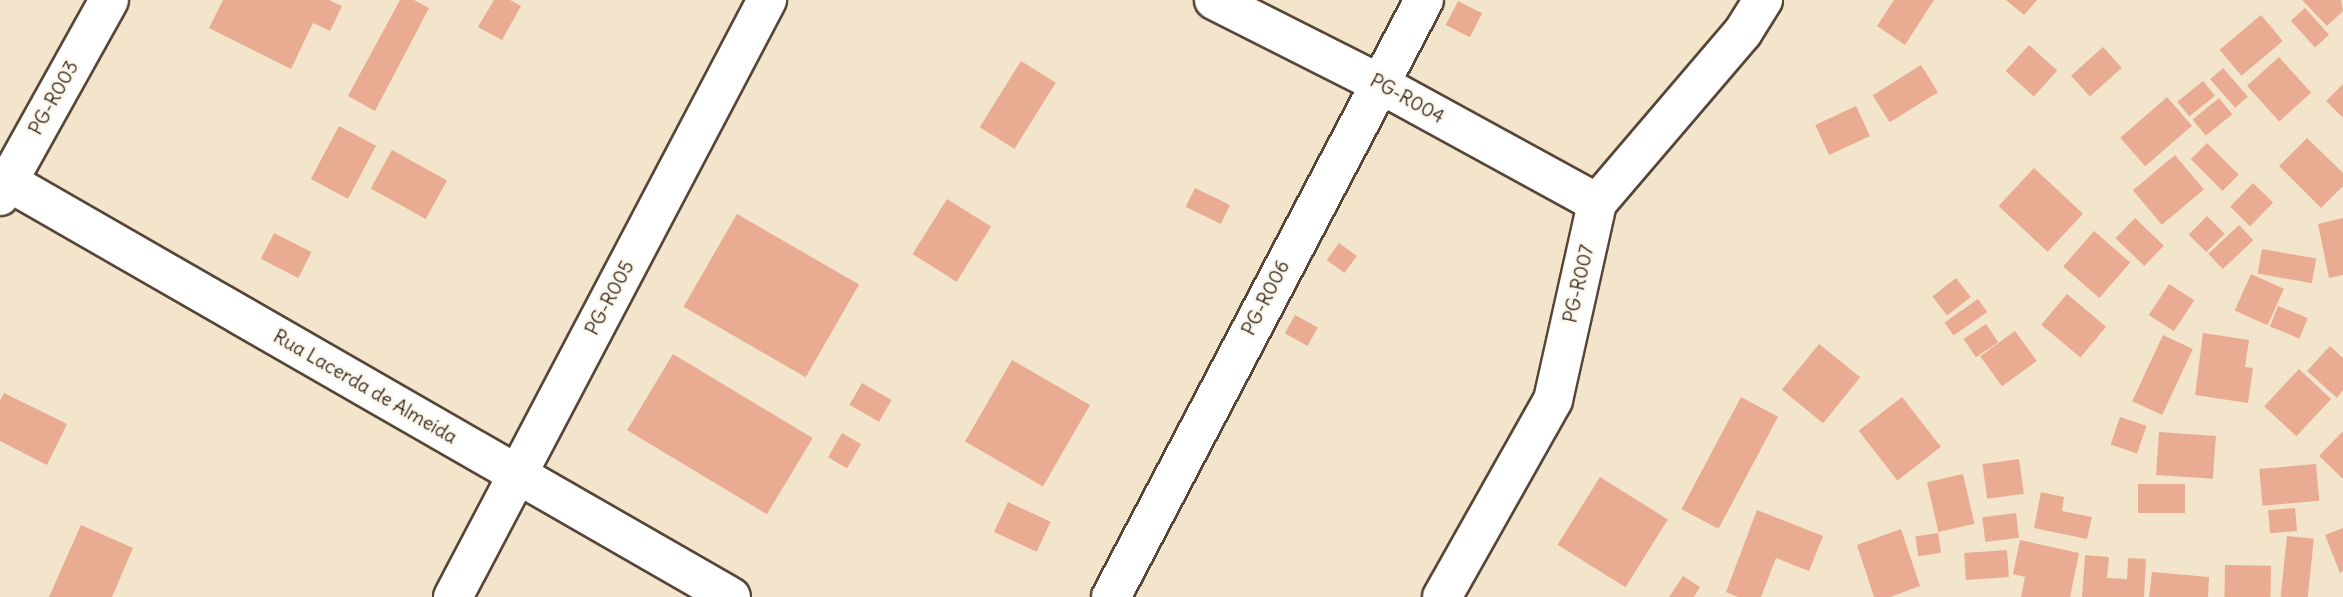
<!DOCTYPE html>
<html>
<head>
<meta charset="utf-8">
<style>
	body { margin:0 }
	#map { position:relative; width:2343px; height:597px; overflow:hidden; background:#f3e5cb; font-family:Delius,sans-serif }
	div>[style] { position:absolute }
	.building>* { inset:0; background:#eaab93; transform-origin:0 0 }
	.roads { filter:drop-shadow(2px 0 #574638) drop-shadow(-2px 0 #574638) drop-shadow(0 2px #574638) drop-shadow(0 -2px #574638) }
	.minor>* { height:38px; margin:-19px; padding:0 19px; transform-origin:19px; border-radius:19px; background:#fff }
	span { translate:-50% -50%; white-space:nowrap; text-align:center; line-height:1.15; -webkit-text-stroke:5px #fbf7ec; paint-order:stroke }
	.street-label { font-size:19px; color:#3b2a1e }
</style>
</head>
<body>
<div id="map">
	<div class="building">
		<i style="clip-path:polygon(223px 0,329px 0,342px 6px,330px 31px,313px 23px,291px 69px,209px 28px)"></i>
		<i style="clip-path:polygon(400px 0,414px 0,429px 8px,375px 111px,348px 96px)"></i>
		<i style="clip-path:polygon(494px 0,510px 0,521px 6px,502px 40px,478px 27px)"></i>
		<i style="clip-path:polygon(1894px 0,1934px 0,1905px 45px,1877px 26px)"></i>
		<i style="clip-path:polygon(2006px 0,2037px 0,2024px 15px)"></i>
		<i style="clip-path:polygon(2302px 0,2341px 0,2343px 11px,2327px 26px)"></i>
		<i style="left:1458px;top:1px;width:27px;height:27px;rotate:27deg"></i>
		<i style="left:2305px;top:8px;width:36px;height:19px;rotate:48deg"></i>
		<i style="left:2261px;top:15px;width:34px;height:54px;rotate:50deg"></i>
		<i style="left:2029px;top:45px;width:38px;height:35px;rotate:42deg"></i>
		<i style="left:2103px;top:47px;width:28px;height:43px;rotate:48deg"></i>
		<i style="left:2279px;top:57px;width:48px;height:43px;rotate:48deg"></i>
		<i style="left:1021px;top:61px;width:41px;height:78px;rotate:32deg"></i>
		<i style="left:1921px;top:65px;width:32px;height:57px;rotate:58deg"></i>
		<i style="left:2223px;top:68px;width:38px;height:17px;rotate:49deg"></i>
		<i style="left:2203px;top:81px;width:19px;height:33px;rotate:51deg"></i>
		<i style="clip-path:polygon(2343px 84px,2343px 118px,2326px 101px)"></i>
		<i style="left:2167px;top:97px;width:38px;height:62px;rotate:49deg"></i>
		<i style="left:2219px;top:98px;width:21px;height:34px;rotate:51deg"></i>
		<i style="left:1856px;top:106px;width:33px;height:45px;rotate:65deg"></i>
		<i style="left:339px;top:126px;width:42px;height:60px;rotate:28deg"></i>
		<i style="clip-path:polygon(2307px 138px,2343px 173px,2343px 186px,2321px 208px,2279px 166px)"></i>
		<i style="left:2207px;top:143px;width:45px;height:23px;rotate:45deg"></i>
		<i style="left:392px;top:150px;width:63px;height:44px;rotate:29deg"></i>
		<i style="left:2175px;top:155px;width:45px;height:55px;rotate:50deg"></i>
		<i style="left:2034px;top:168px;width:67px;height:52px;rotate:43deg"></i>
		<i style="left:2253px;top:183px;width:28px;height:33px;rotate:44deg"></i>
		<i style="left:1195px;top:188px;width:39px;height:21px;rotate:26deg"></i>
		<i style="left:947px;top:199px;width:52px;height:65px;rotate:32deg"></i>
		<i style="left:737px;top:214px;width:141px;height:107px;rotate:30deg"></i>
		<i style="left:2207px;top:216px;width:25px;height:26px;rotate:45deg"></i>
		<i style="left:2135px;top:218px;width:40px;height:28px;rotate:44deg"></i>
		<i style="clip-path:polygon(2343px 218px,2343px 275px,2329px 278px,2318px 224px)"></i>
		<i style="left:2239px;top:225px;width:21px;height:42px;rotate:47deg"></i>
		<i style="left:2094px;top:231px;width:48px;height:47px;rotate:41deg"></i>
		<i style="left:274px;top:233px;width:42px;height:29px;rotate:27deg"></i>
		<i style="left:1339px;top:243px;width:22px;height:21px;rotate:36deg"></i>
		<i style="left:2262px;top:249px;width:55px;height:25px;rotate:10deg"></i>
		<i style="left:2251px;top:274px;width:36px;height:40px;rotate:24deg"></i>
		<i style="left:1956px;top:278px;width:24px;height:30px;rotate:52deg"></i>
		<i style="left:2169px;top:284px;width:30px;height:37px;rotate:33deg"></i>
		<i style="left:2067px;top:294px;width:51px;height:40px;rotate:40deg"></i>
		<i style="left:1978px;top:299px;width:16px;height:41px;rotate:55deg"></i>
		<i style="left:2278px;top:306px;width:32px;height:22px;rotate:22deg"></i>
		<i style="left:1295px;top:315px;width:26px;height:21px;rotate:29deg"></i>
		<i style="left:1986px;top:324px;width:22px;height:27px;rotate:56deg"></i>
		<i style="left:2015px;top:331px;width:37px;height:43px;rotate:54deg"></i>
		<i style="clip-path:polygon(2203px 333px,2249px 340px,2245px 367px,2253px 368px,2248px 403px,2195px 395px)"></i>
		<i style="left:2163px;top:335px;width:33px;height:73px;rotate:25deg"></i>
		<i style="left:1819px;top:344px;width:53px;height:59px;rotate:39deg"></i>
		<i style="clip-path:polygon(2330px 346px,2343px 358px,2343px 390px,2337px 398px,2307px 371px)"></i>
		<i style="left:673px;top:354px;width:163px;height:89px;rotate:31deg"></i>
		<i style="left:1012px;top:360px;width:90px;height:94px;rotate:30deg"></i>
		<i style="left:2299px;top:369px;width:44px;height:51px;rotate:43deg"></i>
		<i style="left:862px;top:383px;width:34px;height:25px;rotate:30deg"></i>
		<i style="clip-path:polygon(4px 393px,67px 424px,47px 465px,0 441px,0 401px)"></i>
		<i style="left:1741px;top:397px;width:42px;height:127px;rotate:28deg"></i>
		<i style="left:1902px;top:397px;width:63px;height:55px;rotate:52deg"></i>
		<i style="left:2120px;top:417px;width:28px;height:29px;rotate:19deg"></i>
		<i style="left:2159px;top:432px;width:57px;height:43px;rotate:4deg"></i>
		<i style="clip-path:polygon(2342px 432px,2343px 433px,2343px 479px,2319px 456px)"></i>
		<i style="left:842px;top:433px;width:22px;height:28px;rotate:30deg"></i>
		<i style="left:2019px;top:459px;width:35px;height:37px;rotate:82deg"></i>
		<i style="left:2316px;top:464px;width:37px;height:57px;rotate:85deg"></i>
		<i style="left:1963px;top:474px;width:51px;height:37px;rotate:77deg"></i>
		<i style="left:1600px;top:477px;width:80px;height:80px;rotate:32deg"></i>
		<i style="left:2138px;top:484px;width:47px;height:29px"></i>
		<i style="clip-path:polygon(2041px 492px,2064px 497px,2062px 511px,2092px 517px,2087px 539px,2034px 528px)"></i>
		<i style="left:1008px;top:502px;width:47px;height:33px;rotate:25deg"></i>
		<i style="left:2295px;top:508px;width:23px;height:27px;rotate:85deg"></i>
		<i style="clip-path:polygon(1757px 510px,1823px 536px,1809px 571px,1776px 558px,1761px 597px,1738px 597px,1726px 592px)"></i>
		<i style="left:2016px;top:513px;width:25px;height:34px;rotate:83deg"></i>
		<i style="clip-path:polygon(81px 525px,133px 548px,112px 597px,49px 597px)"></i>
		<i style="clip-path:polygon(2343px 528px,2343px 571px,2340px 573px,2325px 535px)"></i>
		<i style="clip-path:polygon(1901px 529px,1920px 586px,1890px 597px,1874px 597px,1857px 545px)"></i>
		<i style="left:1938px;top:533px;width:20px;height:23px;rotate:81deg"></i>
		<i style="left:2287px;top:536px;width:27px;height:61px;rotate:6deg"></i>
		<i style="clip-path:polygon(2020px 540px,2079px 553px,2070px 597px,2021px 597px,2025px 577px,2013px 574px)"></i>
		<i style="left:2007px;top:550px;width:27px;height:43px;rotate:86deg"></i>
		<i style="clip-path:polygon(2085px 555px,2109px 557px,2107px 578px,2127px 579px,2128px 558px,2146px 559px,2144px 597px,2082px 597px)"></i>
		<i style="left:2225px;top:565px;width:46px;height:32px;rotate:1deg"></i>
		<i style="clip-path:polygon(2152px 572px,2209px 577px,2208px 597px,2149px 597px)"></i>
		<i style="clip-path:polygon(1683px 576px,1700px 587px,1694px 597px,1669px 597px)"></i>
	</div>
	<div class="roads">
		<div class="minor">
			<i style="left:1214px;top:0;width:184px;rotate:26.8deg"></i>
			<i style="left:1378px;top:83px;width:250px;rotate:28.7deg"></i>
			<i style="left:0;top:177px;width:843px;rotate:29.88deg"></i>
			<i style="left:0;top:196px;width:224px;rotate:-60.9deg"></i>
			<i style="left:453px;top:597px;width:675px;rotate:-62.26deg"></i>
			<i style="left:1111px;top:597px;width:674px;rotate:-62.33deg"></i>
			<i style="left:1442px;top:597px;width:226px;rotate:-60.6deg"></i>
			<i style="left:1553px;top:400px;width:202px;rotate:-77.4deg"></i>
			<i style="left:1597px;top:203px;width:225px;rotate:-49.5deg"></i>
			<i style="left:1743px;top:32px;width:38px;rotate:-58deg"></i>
		</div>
	</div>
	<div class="street-label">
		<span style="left:54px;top:98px;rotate:-61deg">PG-R003</span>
		<span style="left:1407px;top:99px;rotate:29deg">PG-R004</span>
		<span style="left:1579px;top:284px;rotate:-77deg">PG-R007</span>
		<span style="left:610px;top:298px;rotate:-62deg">PG-R005</span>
		<span style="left:1266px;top:298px;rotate:-63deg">PG-R006</span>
		<span style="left:365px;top:387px;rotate:30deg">Rua Lacerda de Almeida</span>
	</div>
</div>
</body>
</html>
